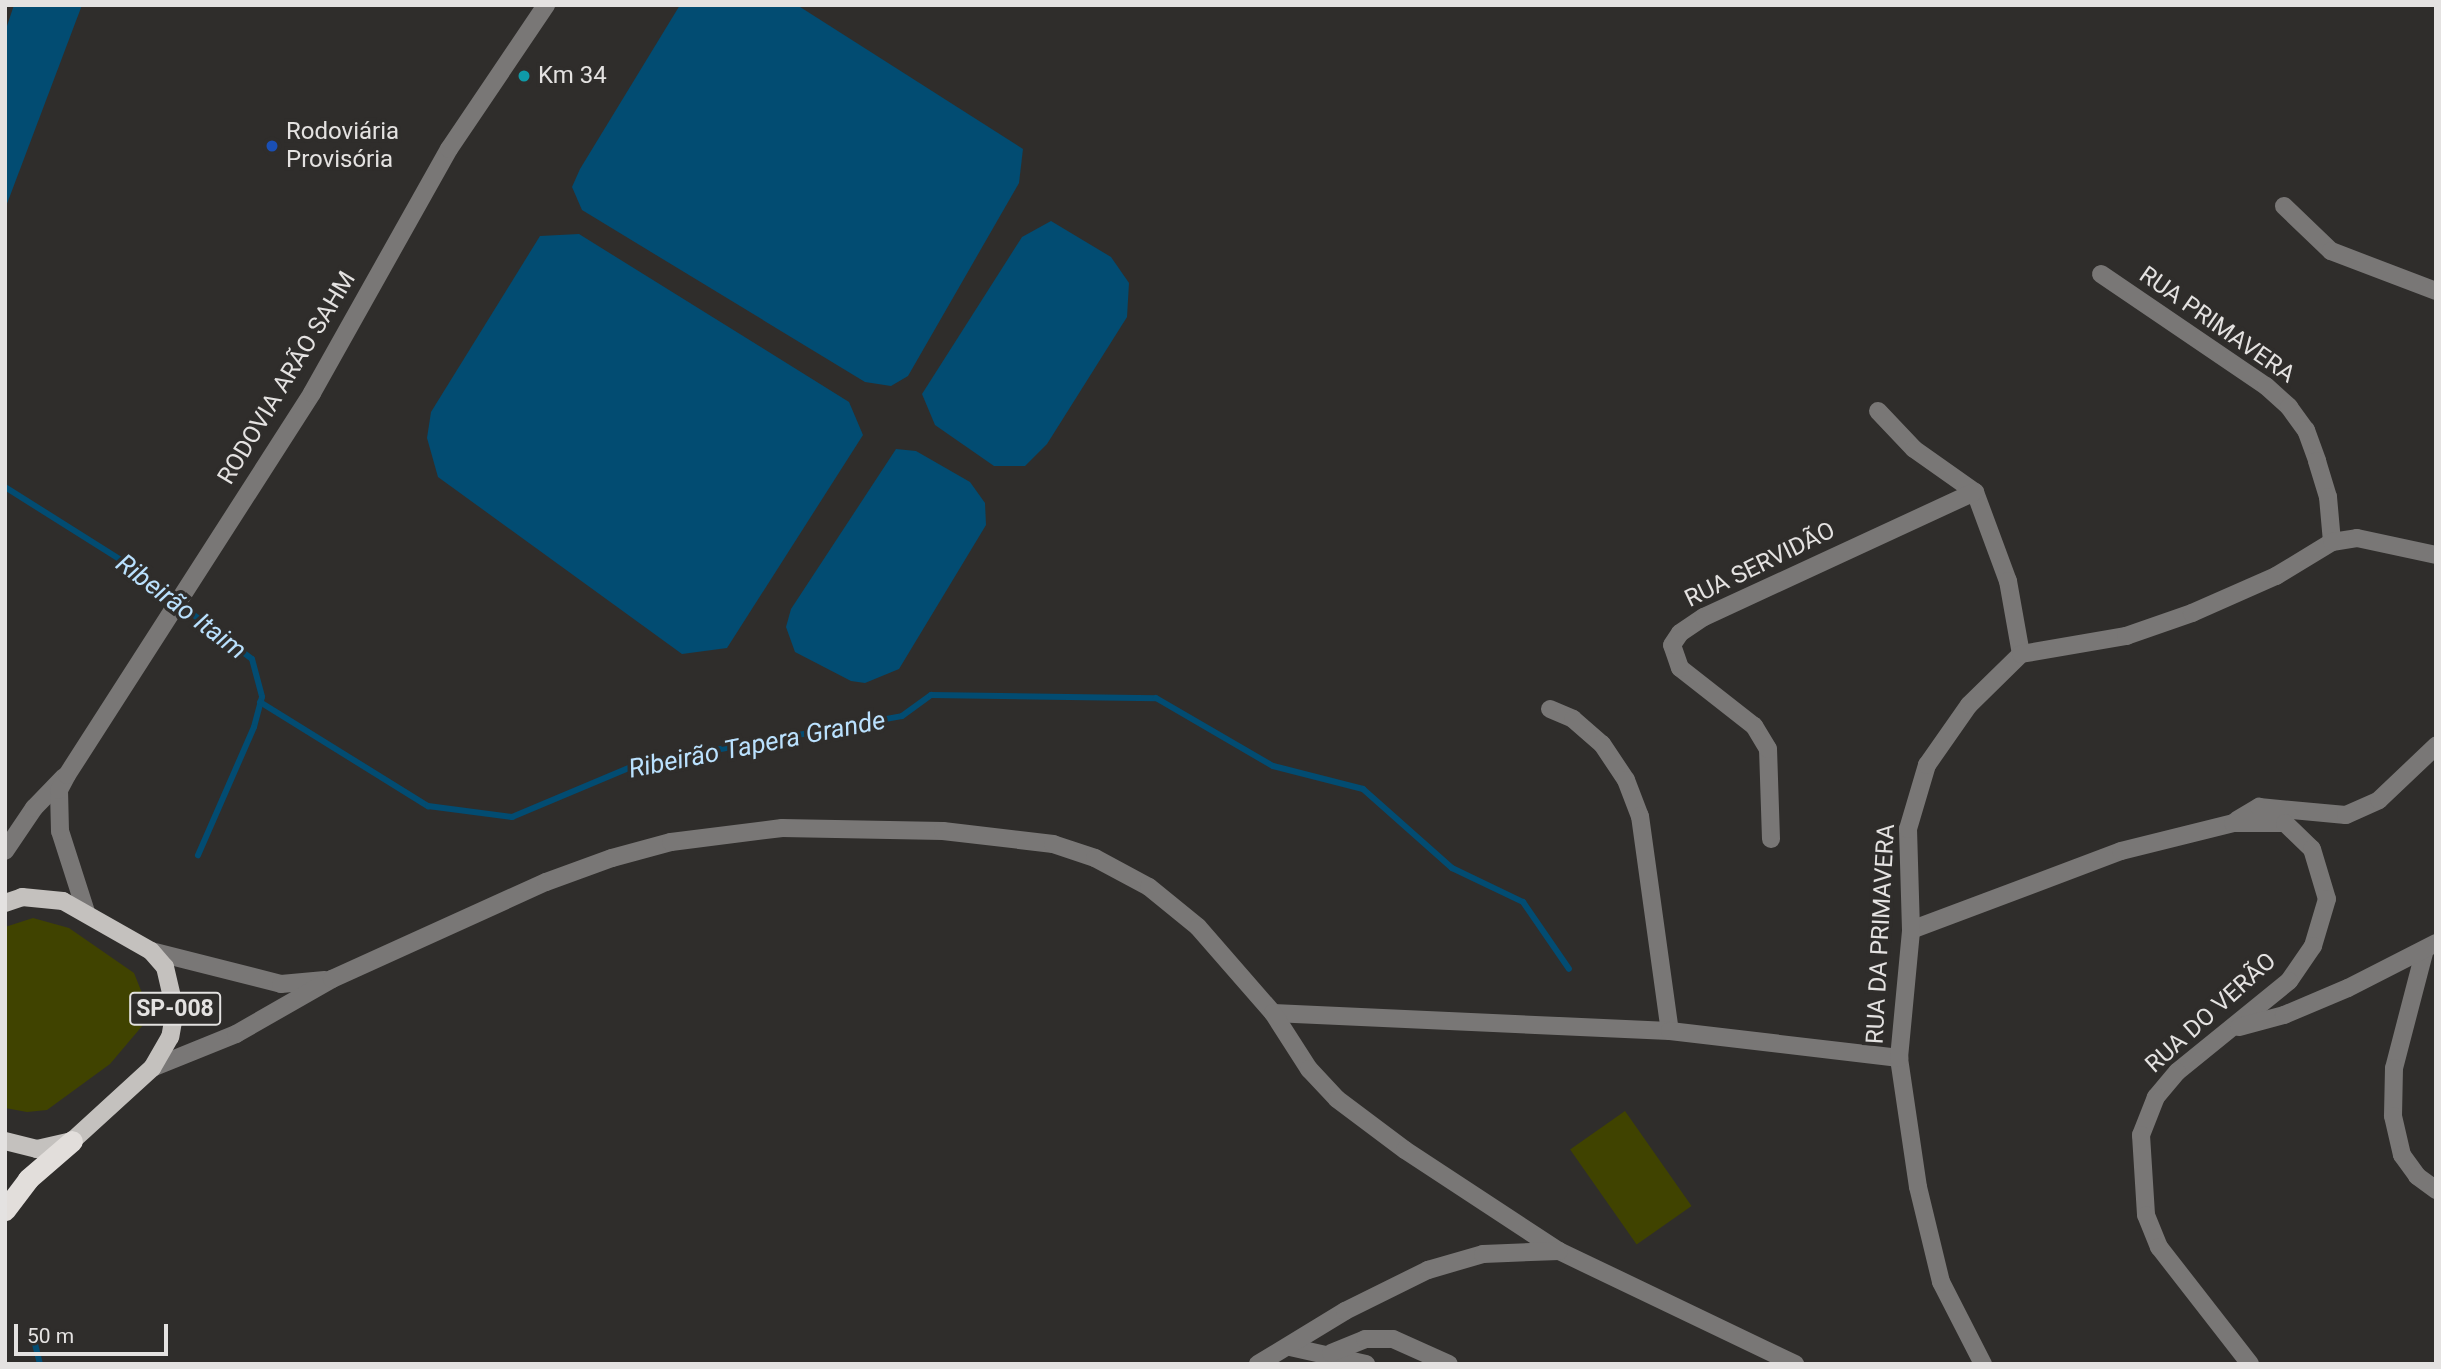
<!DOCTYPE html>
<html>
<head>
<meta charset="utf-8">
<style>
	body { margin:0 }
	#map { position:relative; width:2441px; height:1369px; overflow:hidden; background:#2f2d2b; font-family:Roboto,sans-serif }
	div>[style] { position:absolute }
	.green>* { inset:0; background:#404300; transform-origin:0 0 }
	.water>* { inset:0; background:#024c72 }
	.stream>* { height:6px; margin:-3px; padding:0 3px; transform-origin:3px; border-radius:3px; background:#024c72 }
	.minor>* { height:18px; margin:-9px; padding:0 9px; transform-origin:9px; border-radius:9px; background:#797776 }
	.major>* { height:18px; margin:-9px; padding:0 9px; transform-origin:9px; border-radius:9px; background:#c4c1be }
	.highway>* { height:21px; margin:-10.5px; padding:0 10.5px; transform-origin:10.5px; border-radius:10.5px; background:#e2dedb }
	.dots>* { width:19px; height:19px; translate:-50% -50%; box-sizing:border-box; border:4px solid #2f2d2b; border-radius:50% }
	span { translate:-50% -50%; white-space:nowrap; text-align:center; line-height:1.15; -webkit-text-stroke:7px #2f2d2b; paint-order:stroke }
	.shield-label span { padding:2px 5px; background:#2f2d2b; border:2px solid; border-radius:5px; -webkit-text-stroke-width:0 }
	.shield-label { font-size:23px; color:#e4e2e1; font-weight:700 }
	.poi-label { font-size:24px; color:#e4e2e1 }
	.left { translate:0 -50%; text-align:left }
	.street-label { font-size:24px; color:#e4e2e1 }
	.water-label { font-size:26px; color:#bae1fe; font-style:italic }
	.frame { position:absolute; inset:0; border:7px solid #e4e2e1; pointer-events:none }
	.scale { position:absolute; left:14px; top:1324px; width:154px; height:32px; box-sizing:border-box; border:4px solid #e4e2e1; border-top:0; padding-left:9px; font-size:21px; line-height:24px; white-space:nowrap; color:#e4e2e1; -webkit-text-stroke:5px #2f2d2b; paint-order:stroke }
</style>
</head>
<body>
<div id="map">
	<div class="green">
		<i style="clip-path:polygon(33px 918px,69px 928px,134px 973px,146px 1003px,143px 1025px,110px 1064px,47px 1110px,27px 1112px,5px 1108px,5px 927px)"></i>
		<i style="left:1625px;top:1111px;width:116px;height:67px;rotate:55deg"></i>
	</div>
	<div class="water">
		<i style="clip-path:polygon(14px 5px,82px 5px,5px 209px,5px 32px)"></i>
		<i style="clip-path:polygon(680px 5px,797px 5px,1023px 149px,1019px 183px,908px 376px,891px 386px,865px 382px,582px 210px,572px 187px,580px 169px)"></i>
		<i style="clip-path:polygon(1051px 221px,1111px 257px,1129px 283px,1127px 317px,1047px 444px,1025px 466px,994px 466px,935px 425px,922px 394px,1022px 237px)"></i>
		<i style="clip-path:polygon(579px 234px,849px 402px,863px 435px,727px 648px,682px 654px,438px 477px,427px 438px,431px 412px,540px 236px)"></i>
		<i style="clip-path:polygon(896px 449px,916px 451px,970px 482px,985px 503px,986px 525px,899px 669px,865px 683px,851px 681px,795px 652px,786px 627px,791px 609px)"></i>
	</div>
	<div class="stream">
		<i style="left:5px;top:487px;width:137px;rotate:32.2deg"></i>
		<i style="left:121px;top:560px;width:164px;rotate:37.1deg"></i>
		<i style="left:252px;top:659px;width:39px;rotate:75deg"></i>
		<i style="left:262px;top:697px;width:31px;rotate:105deg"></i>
		<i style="left:254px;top:727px;width:140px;rotate:113.6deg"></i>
		<i style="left:260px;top:702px;width:198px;rotate:31.8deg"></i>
		<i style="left:428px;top:806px;width:85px;rotate:7.5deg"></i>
		<i style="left:512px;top:817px;width:137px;rotate:-22.8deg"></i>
		<i style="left:638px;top:764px;width:268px;rotate:-10.3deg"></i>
		<i style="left:902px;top:716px;width:36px;rotate:-36deg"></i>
		<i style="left:931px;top:695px;width:225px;rotate:0.8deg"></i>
		<i style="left:1156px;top:698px;width:135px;rotate:30.2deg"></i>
		<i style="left:1273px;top:766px;width:93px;rotate:14.3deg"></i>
		<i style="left:1363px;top:789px;width:119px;rotate:41.6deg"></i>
		<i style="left:1452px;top:868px;width:79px;rotate:25.6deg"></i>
		<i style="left:1523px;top:902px;width:81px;rotate:55.5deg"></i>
		<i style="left:35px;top:1344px;width:21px;rotate:76deg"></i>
	</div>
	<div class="minor">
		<i style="left:2284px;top:206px;width:65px;rotate:43.8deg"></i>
		<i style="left:2331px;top:251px;width:112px;rotate:20.9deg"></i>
		<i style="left:2101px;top:274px;width:199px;rotate:34.2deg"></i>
		<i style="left:2266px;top:386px;width:31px;rotate:42deg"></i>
		<i style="left:2289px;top:407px;width:29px;rotate:54deg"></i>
		<i style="left:2306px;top:430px;width:33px;rotate:70deg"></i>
		<i style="left:2317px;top:461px;width:38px;rotate:73deg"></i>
		<i style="left:2328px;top:497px;width:45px;rotate:84.9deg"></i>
		<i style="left:1878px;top:411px;width:52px;rotate:46.5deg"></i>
		<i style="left:1914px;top:449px;width:75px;rotate:35.2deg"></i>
		<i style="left:1975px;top:492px;width:95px;rotate:69.7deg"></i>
		<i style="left:2008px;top:581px;width:74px;rotate:79.9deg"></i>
		<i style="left:1550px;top:709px;width:25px;rotate:23deg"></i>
		<i style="left:1573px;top:719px;width:38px;rotate:41deg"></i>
		<i style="left:1602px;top:744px;width:43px;rotate:56.3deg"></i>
		<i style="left:1626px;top:780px;width:39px;rotate:69deg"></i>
		<i style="left:1640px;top:816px;width:217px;rotate:82.1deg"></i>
		<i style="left:2237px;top:820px;width:26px;rotate:-31deg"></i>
		<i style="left:2259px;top:807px;width:87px;rotate:5.3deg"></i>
		<i style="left:2346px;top:815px;width:36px;rotate:-24deg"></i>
		<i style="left:2379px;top:800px;width:79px;rotate:-43.5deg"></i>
		<i style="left:1771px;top:839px;width:90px;rotate:-91.9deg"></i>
		<i style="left:1768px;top:749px;width:27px;rotate:-121deg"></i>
		<i style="left:1754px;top:726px;width:94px;rotate:-141.9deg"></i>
		<i style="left:1680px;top:668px;width:24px;rotate:-109deg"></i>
		<i style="left:1672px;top:645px;width:14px;rotate:-56deg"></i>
		<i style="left:1680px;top:633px;width:29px;rotate:-34deg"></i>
		<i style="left:1704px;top:617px;width:298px;rotate:-24.8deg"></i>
		<i style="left:5px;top:851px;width:52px;rotate:-56deg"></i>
		<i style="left:34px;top:808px;width:43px;rotate:-45.9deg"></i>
		<i style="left:86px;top:912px;width:85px;rotate:-107.8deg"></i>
		<i style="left:60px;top:831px;width:41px;rotate:-91.4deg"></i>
		<i style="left:59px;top:790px;width:17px;rotate:-62deg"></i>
		<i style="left:67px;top:775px;width:454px;rotate:-57.3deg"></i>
		<i style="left:312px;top:393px;width:280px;rotate:-60.7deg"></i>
		<i style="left:449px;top:149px;width:174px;rotate:-56deg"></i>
		<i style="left:1911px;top:930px;width:224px;rotate:-20.6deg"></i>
		<i style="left:2121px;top:851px;width:115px;rotate:-14deg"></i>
		<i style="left:2233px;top:823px;width:52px"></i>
		<i style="left:2285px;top:823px;width:37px;rotate:44deg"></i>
		<i style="left:2312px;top:849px;width:52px;rotate:73.3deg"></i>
		<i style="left:2327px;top:899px;width:49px;rotate:106.6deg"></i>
		<i style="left:2313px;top:946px;width:42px;rotate:124.4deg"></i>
		<i style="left:2289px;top:981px;width:144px;rotate:140.9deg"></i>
		<i style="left:2177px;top:1072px;width:33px;rotate:130deg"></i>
		<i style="left:2156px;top:1097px;width:41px;rotate:111.5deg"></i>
		<i style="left:2141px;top:1135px;width:80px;rotate:86.4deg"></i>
		<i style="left:2146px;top:1215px;width:35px;rotate:68deg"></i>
		<i style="left:2159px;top:1247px;width:148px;rotate:52.1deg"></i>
		<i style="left:151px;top:951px;width:134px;rotate:14.2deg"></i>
		<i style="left:281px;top:984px;width:44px;rotate:-5.2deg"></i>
		<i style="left:2424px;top:953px;width:119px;rotate:104.6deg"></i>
		<i style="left:2394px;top:1068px;width:48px;rotate:91.2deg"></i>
		<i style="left:2393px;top:1116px;width:40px;rotate:77deg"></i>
		<i style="left:2402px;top:1155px;width:26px;rotate:54deg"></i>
		<i style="left:2417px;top:1176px;width:24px;rotate:36deg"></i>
		<i style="left:1273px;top:1013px;width:397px;rotate:2.6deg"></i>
		<i style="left:1670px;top:1031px;width:231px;rotate:6.7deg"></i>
		<i style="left:2239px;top:1027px;width:47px;rotate:-14.9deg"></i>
		<i style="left:2284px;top:1015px;width:69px;rotate:-22.9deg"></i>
		<i style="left:2348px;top:988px;width:99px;rotate:-27.1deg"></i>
		<i style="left:152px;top:1068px;width:91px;rotate:-22deg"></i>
		<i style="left:236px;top:1034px;width:111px;rotate:-29.8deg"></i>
		<i style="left:332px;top:979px;width:235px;rotate:-24.4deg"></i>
		<i style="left:546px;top:882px;width:70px;rotate:-20deg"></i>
		<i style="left:612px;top:858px;width:61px;rotate:-15.2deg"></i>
		<i style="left:671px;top:842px;width:112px;rotate:-7.2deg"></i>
		<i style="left:782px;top:828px;width:161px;rotate:1.1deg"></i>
		<i style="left:943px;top:831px;width:111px;rotate:6.7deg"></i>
		<i style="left:1053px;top:844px;width:44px;rotate:18.4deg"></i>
		<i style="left:1095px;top:858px;width:61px;rotate:28.2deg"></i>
		<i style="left:1149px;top:887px;width:63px;rotate:39.2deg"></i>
		<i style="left:1198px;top:927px;width:114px;rotate:48.9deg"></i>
		<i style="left:1273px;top:1013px;width:67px;rotate:57.3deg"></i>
		<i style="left:1309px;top:1069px;width:41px;rotate:47deg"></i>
		<i style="left:1337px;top:1099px;width:85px;rotate:36.9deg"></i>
		<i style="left:1405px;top:1150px;width:184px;rotate:33.3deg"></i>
		<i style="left:1559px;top:1251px;width:262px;rotate:25.6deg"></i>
		<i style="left:1290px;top:1347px;width:78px;rotate:12.6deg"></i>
		<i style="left:1331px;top:1353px;width:37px;rotate:-22deg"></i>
		<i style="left:1365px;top:1339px;width:28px"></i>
		<i style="left:1393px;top:1339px;width:61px;rotate:24.1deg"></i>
		<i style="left:1258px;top:1364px;width:102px;rotate:-31.3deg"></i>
		<i style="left:1345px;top:1311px;width:93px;rotate:-26.3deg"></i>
		<i style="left:1428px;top:1270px;width:57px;rotate:-16.2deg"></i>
		<i style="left:1483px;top:1254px;width:76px;rotate:-2.3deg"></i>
		<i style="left:1983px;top:1364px;width:92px;rotate:-117.1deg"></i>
		<i style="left:1941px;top:1282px;width:98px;rotate:-103.6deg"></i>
		<i style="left:1918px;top:1187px;width:130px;rotate:-98.4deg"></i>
		<i style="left:1899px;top:1058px;width:129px;rotate:-84.6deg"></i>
		<i style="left:1911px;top:930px;width:101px;rotate:-91.7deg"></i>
		<i style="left:1908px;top:829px;width:67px;rotate:-73.5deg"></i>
		<i style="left:1927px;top:765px;width:73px;rotate:-55deg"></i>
		<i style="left:1969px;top:705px;width:73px;rotate:-44.4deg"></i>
		<i style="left:2021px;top:654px;width:107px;rotate:-9.7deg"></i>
		<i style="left:2126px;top:636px;width:70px;rotate:-19.2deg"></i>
		<i style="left:2192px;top:613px;width:92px;rotate:-23.8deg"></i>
		<i style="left:2276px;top:576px;width:66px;rotate:-31.3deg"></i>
		<i style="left:2332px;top:542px;width:25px;rotate:-9deg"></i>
		<i style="left:2357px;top:538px;width:81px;rotate:12.1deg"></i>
	</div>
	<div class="major">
		<i style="left:5px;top:903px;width:18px;rotate:-19deg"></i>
		<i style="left:22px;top:897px;width:41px;rotate:5.6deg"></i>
		<i style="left:63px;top:901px;width:101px;rotate:29.6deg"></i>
		<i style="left:151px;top:951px;width:21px;rotate:49deg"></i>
		<i style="left:165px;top:967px;width:44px;rotate:76.9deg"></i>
		<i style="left:175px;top:1010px;width:27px;rotate:100deg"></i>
		<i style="left:170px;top:1037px;width:36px;rotate:120deg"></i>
		<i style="left:152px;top:1068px;width:108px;rotate:137.6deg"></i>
		<i style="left:72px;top:1141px;width:36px;rotate:167deg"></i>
		<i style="left:37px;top:1149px;width:33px;rotate:-166deg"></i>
	</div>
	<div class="highway">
		<i style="left:5px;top:1210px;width:39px;rotate:-53deg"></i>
		<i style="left:28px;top:1179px;width:58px;rotate:-40.8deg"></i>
	</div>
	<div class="dots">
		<i style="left:524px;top:76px;background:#0f9aa8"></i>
		<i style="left:272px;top:146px;background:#1a4fb4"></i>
	</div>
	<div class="shield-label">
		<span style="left:175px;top:1009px">SP-008</span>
	</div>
	<div class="poi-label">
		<span class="left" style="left:538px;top:76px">Km 34</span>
		<span class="left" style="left:286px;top:146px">Rodoviária<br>Provisória</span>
	</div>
	<div class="street-label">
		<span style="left:2217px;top:325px;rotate:35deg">RUA PRIMAVERA</span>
		<span style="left:287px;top:378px;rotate:-59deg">RODOVIA ARÃO SAHM</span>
		<span style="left:1760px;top:565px;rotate:-26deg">RUA SERVIDÃO</span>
		<span style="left:1881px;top:934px;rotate:-87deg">RUA DA PRIMAVERA</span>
		<span style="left:2211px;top:1013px;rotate:-42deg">RUA DO VERÃO</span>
	</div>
	<div class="water-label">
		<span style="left:181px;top:607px;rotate:37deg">Ribeirão Itaim</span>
		<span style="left:757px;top:745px;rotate:-11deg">Ribeirão Tapera Grande</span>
	</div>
	<div class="frame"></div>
	<div class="scale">50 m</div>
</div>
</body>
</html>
